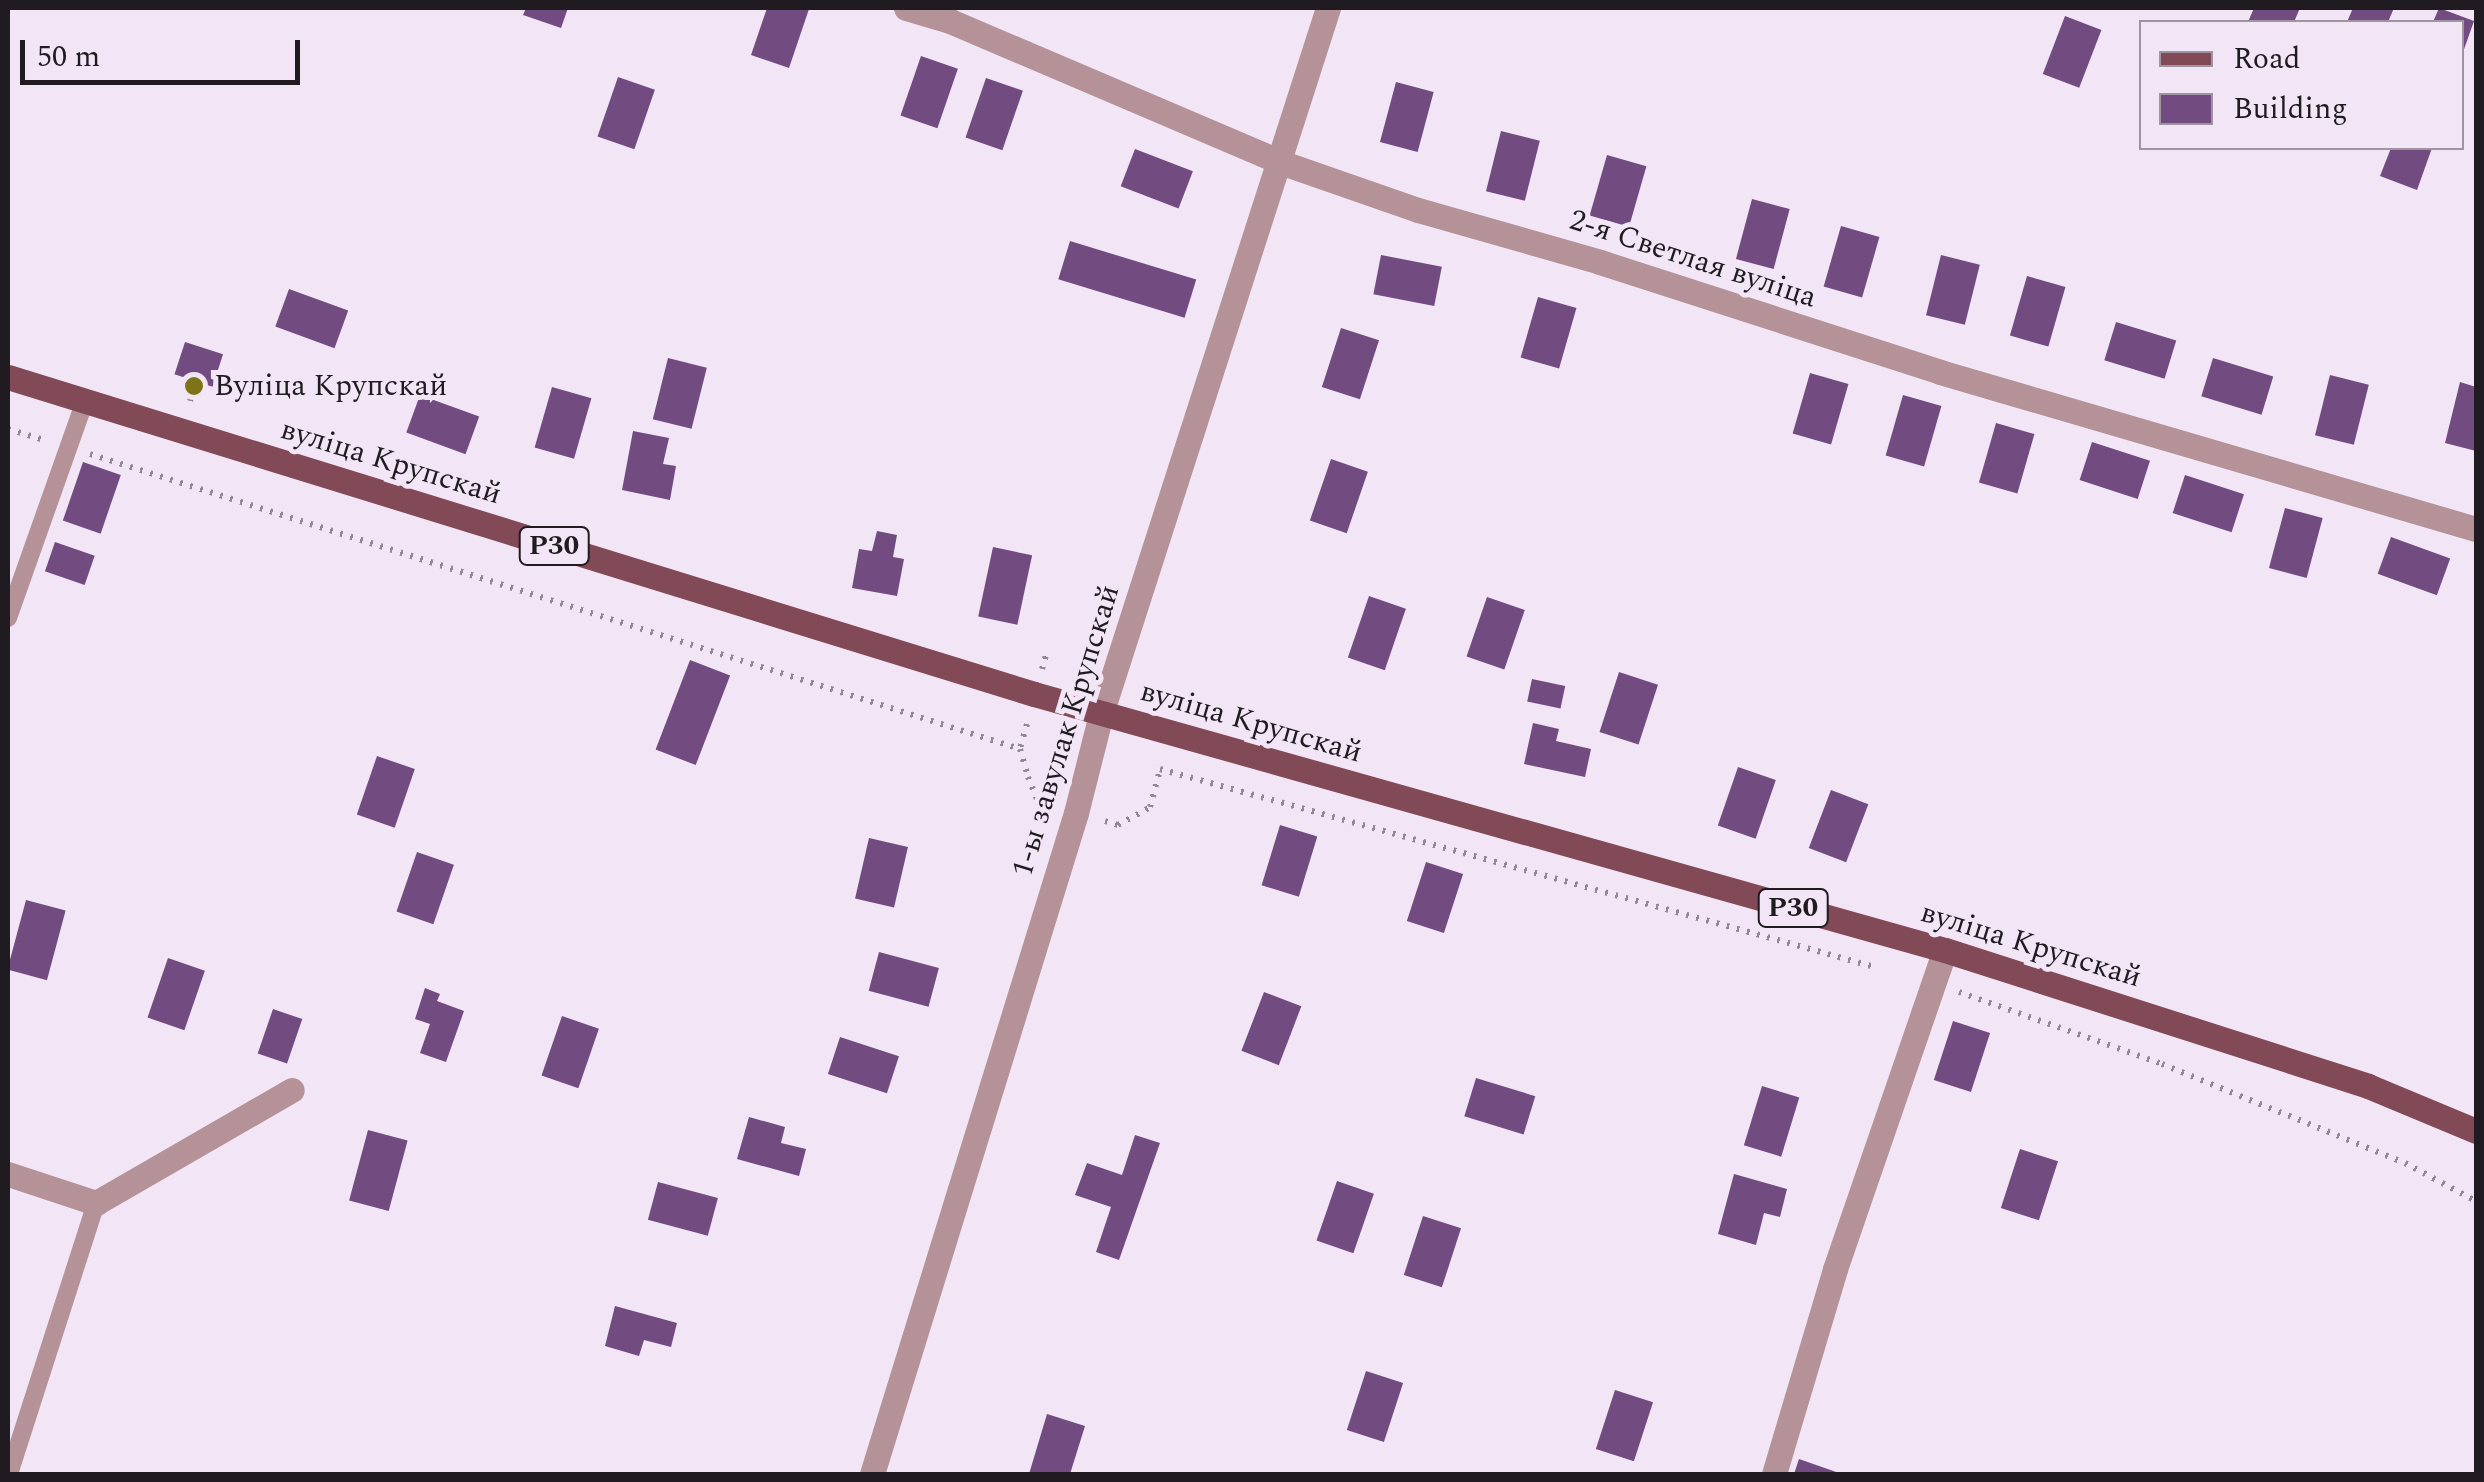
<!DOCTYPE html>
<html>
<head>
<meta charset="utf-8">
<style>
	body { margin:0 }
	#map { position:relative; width:2484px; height:1482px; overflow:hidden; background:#f2e6f6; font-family:Spectral,serif }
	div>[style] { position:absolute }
	.building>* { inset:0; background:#724c81; transform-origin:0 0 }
	.path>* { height:6px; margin-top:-3px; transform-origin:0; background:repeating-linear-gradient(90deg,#908893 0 2.5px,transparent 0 10.5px) }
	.lane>* { height:18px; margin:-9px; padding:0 9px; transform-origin:9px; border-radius:9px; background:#b49298 }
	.street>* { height:25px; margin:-12.5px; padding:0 12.5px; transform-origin:12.5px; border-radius:12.5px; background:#b49298 }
	.primary>* { height:25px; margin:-12.5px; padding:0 12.5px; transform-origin:12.5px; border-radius:12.5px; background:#824956 }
	.dots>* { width:28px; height:28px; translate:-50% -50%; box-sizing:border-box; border:5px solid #f2e6f6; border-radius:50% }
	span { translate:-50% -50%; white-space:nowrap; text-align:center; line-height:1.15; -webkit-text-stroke:10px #f2e6f6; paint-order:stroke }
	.shield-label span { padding:2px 8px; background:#f2e6f6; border:2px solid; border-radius:8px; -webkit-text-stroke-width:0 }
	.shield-label { font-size:28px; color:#1f1b21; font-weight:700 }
	.street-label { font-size:30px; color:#1f1b21 }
	.poi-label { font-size:30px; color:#1f1b21 }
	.left { translate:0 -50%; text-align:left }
	.frame { position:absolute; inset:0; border:10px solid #1f1b21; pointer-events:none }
	.legend { position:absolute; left:2139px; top:20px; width:325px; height:130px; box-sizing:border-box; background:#f2e6f6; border:2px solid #9e95a1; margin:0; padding:12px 18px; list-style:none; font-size:30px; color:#1f1b21 }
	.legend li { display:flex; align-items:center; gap:20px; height:50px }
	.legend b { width:50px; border:2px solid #9e95a1 }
	.scale { position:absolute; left:20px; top:40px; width:280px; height:45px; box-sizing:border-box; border:5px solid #1f1b21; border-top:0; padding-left:12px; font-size:30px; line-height:35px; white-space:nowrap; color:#1f1b21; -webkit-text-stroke:8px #f2e6f6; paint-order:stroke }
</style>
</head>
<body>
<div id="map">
	<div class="building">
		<i style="clip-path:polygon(526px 8px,568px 8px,561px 28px,523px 15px)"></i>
		<i style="clip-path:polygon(767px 8px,809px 9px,789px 68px,751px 55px)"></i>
		<i style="clip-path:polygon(2254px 8px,2300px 8px,2294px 22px,2248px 22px)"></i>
		<i style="clip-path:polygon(2353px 8px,2394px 8px,2388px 22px,2347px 22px)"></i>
		<i style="clip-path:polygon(2439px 8px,2474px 21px,2462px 55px,2462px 22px,2433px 22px)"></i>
		<i style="left:2065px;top:16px;width:39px;height:62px;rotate:21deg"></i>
		<i style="left:921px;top:56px;width:39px;height:63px;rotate:19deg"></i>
		<i style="left:618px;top:77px;width:39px;height:63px;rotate:19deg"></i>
		<i style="left:986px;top:78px;width:39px;height:63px;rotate:19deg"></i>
		<i style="left:1396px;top:82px;width:39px;height:62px;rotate:15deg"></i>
		<i style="left:1501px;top:131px;width:40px;height:62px;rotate:14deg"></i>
		<i style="clip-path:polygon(2391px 148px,2432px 148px,2417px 190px,2380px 176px)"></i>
		<i style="left:1135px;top:149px;width:62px;height:40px;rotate:21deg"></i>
		<i style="left:1607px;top:155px;width:41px;height:63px;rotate:16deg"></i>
		<i style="left:1752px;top:199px;width:39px;height:62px;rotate:15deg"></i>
		<i style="left:1841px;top:226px;width:40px;height:63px;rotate:16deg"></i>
		<i style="left:1070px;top:241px;width:132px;height:40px;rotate:17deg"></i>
		<i style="left:1381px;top:255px;width:62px;height:40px;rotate:11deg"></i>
		<i style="left:1941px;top:255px;width:40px;height:62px;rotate:14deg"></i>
		<i style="left:2027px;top:276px;width:40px;height:62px;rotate:16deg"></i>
		<i style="left:289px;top:289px;width:63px;height:40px;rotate:20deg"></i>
		<i style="left:1538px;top:297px;width:40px;height:63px;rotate:16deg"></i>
		<i style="left:2116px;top:322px;width:63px;height:40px;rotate:17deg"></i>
		<i style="left:1341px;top:328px;width:40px;height:62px;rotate:18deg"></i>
		<i style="left:185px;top:342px;width:40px;height:34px;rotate:18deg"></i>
		<i style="left:668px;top:358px;width:40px;height:63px;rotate:14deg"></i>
		<i style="left:2213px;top:358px;width:63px;height:40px;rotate:17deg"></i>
		<i style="left:1810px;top:373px;width:40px;height:63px;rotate:16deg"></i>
		<i style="left:2330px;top:375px;width:40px;height:62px;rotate:14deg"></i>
		<i style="clip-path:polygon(2460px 382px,2476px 387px,2476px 451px,2445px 443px)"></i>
		<i style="left:552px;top:387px;width:41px;height:63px;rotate:16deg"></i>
		<i style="left:420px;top:395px;width:63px;height:40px;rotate:20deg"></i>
		<i style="left:1903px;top:395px;width:40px;height:63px;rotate:16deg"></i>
		<i style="left:1996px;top:423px;width:40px;height:62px;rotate:16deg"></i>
		<i style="clip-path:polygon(633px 431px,669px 438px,663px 464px,676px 466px,670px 500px,622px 490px)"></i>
		<i style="left:2092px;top:442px;width:61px;height:40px;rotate:18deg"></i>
		<i style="left:1331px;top:459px;width:39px;height:65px;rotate:19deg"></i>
		<i style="left:83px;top:462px;width:40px;height:62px;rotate:19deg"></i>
		<i style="left:2185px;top:475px;width:62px;height:40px;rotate:18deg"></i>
		<i style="left:2285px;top:508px;width:39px;height:62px;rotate:15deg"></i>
		<i style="clip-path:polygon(877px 531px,897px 535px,893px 557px,904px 559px,897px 596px,852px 588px,859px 549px,872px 551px)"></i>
		<i style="left:2391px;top:537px;width:63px;height:39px;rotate:20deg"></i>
		<i style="left:55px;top:542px;width:42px;height:31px;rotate:19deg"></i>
		<i style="left:993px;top:547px;width:40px;height:71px;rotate:12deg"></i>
		<i style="left:1369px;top:596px;width:39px;height:65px;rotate:19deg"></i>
		<i style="left:1487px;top:597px;width:40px;height:63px;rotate:19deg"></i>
		<i style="left:690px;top:660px;width:43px;height:96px;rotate:21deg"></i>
		<i style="left:1619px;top:672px;width:41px;height:63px;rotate:18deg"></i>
		<i style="left:1532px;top:679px;width:34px;height:23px;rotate:12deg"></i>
		<i style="clip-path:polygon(1533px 723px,1559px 729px,1556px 741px,1591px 749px,1585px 777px,1524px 764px)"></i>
		<i style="left:377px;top:756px;width:40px;height:62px;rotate:19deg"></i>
		<i style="left:1738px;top:767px;width:40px;height:62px;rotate:19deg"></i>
		<i style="left:1831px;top:790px;width:40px;height:62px;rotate:21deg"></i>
		<i style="left:1280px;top:825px;width:39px;height:63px;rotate:17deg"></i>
		<i style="left:869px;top:838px;width:40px;height:62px;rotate:13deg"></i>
		<i style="left:417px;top:852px;width:39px;height:63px;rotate:19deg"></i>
		<i style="left:1426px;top:862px;width:39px;height:62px;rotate:18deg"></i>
		<i style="left:26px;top:900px;width:41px;height:72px;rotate:15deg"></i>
		<i style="left:879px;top:952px;width:62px;height:40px;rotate:15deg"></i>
		<i style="left:168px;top:958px;width:39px;height:63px;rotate:19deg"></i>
		<i style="clip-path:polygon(425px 988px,440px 994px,437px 1001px,464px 1011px,446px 1062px,420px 1053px,430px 1024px,415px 1019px)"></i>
		<i style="left:1264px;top:992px;width:40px;height:63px;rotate:21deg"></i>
		<i style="left:273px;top:1009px;width:31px;height:47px;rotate:19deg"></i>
		<i style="left:562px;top:1016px;width:39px;height:63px;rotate:19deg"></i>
		<i style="left:1953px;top:1021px;width:39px;height:62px;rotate:18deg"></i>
		<i style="left:840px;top:1037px;width:62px;height:39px;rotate:18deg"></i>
		<i style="left:1476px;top:1078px;width:62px;height:40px;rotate:17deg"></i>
		<i style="left:1762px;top:1086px;width:39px;height:62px;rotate:17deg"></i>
		<i style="clip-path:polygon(749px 1117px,785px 1127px,781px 1143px,806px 1149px,799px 1176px,737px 1159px)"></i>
		<i style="left:368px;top:1130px;width:41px;height:73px;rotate:15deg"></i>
		<i style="clip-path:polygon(1135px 1135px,1160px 1143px,1119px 1260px,1096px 1252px,1111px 1207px,1075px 1195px,1087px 1163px,1122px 1175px)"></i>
		<i style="left:2020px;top:1149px;width:40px;height:62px;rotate:18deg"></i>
		<i style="clip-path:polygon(1734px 1174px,1787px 1189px,1780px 1217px,1764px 1213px,1756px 1245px,1718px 1234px)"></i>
		<i style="left:1337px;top:1181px;width:39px;height:63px;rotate:19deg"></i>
		<i style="left:658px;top:1182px;width:62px;height:39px;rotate:15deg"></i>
		<i style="left:1423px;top:1216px;width:40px;height:62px;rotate:18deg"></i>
		<i style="clip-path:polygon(615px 1306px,677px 1323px,671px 1347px,644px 1340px,639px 1356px,605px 1346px)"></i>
		<i style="left:1366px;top:1371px;width:39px;height:62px;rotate:18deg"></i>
		<i style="left:1615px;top:1390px;width:40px;height:62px;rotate:18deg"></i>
		<i style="clip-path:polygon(1047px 1414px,1085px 1426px,1070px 1474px,1029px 1474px)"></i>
		<i style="clip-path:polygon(1799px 1459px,1842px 1474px,1794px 1474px)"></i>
	</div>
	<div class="path">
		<i style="left:190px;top:401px;width:16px;rotate:-75deg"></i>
		<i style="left:8px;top:429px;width:39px;rotate:17deg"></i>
		<i style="left:90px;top:454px;width:976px;rotate:17.6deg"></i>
		<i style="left:1042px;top:669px;width:19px;rotate:-74deg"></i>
		<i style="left:1177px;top:706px;width:17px;rotate:-77deg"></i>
		<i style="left:1027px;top:724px;width:26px;rotate:106deg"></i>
		<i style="left:1020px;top:749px;width:29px;rotate:74deg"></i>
		<i style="left:1028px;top:777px;width:24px;rotate:68deg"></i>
		<i style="left:1037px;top:799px;width:14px;rotate:21deg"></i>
		<i style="left:1160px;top:769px;width:742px;rotate:15.48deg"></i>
		<i style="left:1105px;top:821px;width:14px;rotate:17deg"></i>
		<i style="left:1118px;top:825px;width:37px;rotate:-29deg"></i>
		<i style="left:1150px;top:807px;width:42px;rotate:-75deg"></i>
		<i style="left:1959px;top:992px;width:215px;rotate:19.5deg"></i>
		<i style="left:2162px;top:1064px;width:262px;rotate:22.2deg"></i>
		<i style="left:2405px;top:1163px;width:81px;rotate:28.2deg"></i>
	</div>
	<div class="lane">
		<i style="left:8px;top:618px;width:231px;rotate:-70.5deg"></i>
		<i style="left:9px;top:1474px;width:285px;rotate:-72.2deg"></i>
	</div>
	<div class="street">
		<i style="left:906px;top:8px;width:46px;rotate:16.5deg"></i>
		<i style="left:950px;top:21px;width:359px;rotate:23.1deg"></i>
		<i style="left:1280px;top:162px;width:146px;rotate:19.2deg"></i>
		<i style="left:1418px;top:210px;width:189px;rotate:15.9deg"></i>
		<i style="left:1600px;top:262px;width:357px;rotate:17.9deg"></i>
		<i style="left:1940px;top:372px;width:559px;rotate:16.33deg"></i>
		<i style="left:8px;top:1174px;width:93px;rotate:18.2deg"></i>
		<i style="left:96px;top:1203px;width:226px;rotate:-30deg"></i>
		<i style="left:872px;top:1474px;width:692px;rotate:-72.85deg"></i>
		<i style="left:1076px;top:813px;width:102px;rotate:-75.8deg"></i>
		<i style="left:1101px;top:714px;width:742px;rotate:-72.18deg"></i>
		<i style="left:1774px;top:1474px;width:214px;rotate:-73.4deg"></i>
		<i style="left:1835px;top:1269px;width:337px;rotate:-71deg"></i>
	</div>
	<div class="primary">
		<i style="left:8px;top:377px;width:1074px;rotate:17.17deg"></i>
		<i style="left:1034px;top:694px;width:946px;rotate:15.7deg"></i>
		<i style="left:1945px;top:950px;width:444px;rotate:17.8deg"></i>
		<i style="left:2368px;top:1086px;width:117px;rotate:22.6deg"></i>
	</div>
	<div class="dots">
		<i style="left:194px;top:386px;background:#7c7417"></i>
	</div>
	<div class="shield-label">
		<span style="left:554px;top:546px">Р30</span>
		<span style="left:1793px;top:908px">Р30</span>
	</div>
	<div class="street-label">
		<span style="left:1693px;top:259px;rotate:18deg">2-я Светлая вуліца</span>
		<span style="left:391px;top:462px;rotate:17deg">вуліца Крупскай</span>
		<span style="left:1251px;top:722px;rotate:16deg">вуліца Крупскай</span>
		<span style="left:1066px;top:731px;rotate:-73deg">1-ы завулак Крупскай</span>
		<span style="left:2031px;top:945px;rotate:17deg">вуліца Крупскай</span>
	</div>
	<div class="poi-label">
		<span class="left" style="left:214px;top:386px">Вуліца Крупскай</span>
	</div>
	<div class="frame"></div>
	<ul class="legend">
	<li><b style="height:12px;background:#824956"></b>Road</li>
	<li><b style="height:28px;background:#724c81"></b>Building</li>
	</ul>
	<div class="scale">50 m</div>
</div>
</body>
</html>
